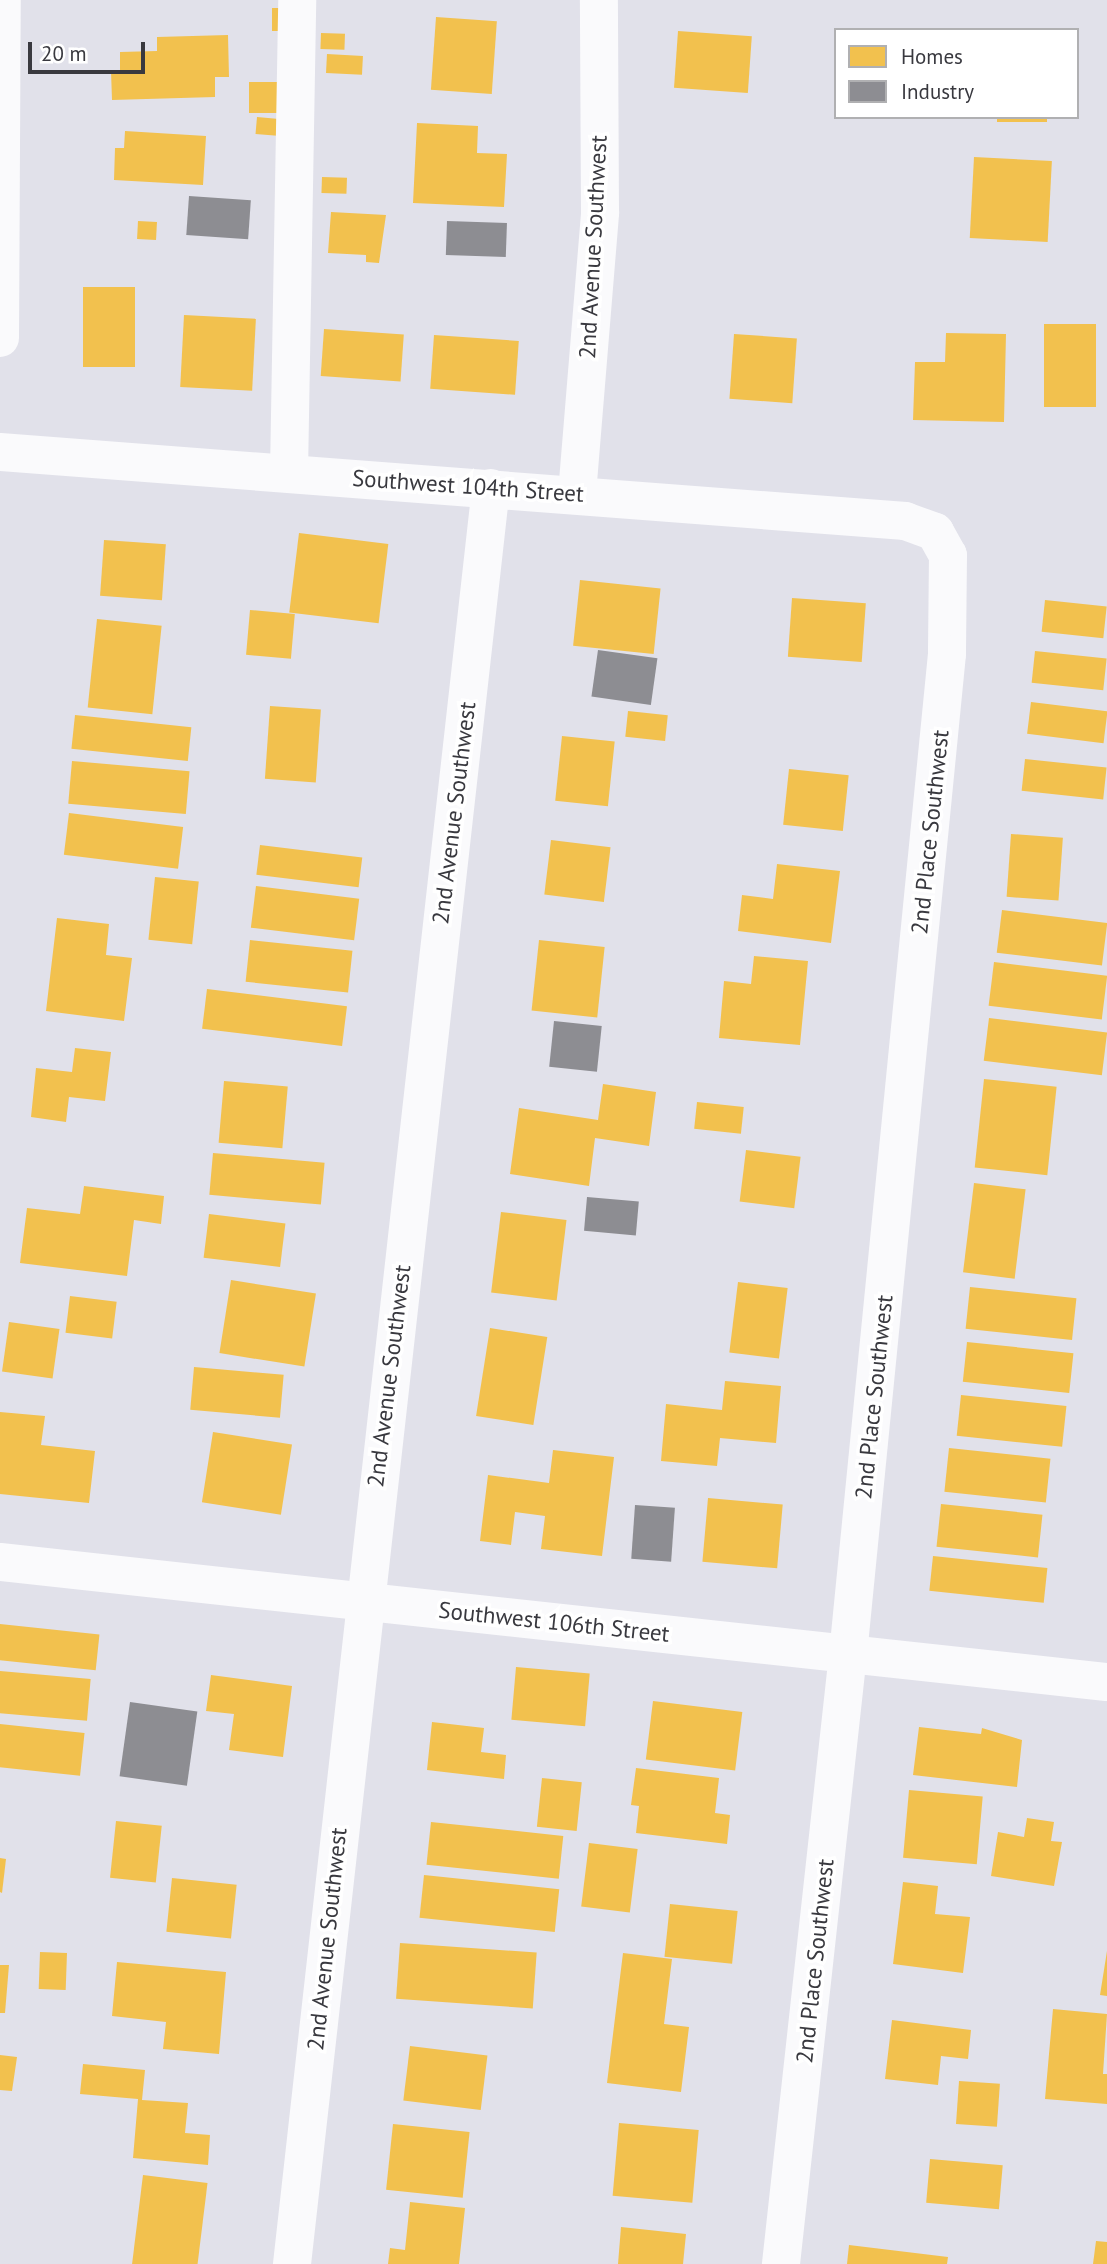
<!DOCTYPE html>
<html>
<head>
<meta charset="utf-8">
<style>
	body { margin:0 }
	#map { position:relative; width:1107px; height:2264px; overflow:hidden; background:#e1e1ea; font-family:"PT Sans",sans-serif }
	div>[style] { position:absolute }
	.homes>* { inset:0; background:#f2c14e; transform-origin:0 0 }
	.industry>* { inset:0; background:#8d8d92; transform-origin:0 0 }
	.minor>* { height:38px; margin:-19px; padding:0 19px; transform-origin:19px; border-radius:19px; background:#fafafc }
	span { translate:-50% -50%; white-space:nowrap; text-align:center; line-height:1.15; -webkit-text-stroke:7px #fff; paint-order:stroke }
	.street-label { font-size:23px; color:#39393f }
	.legend { position:absolute; left:834px; top:28px; width:245px; height:91px; box-sizing:border-box; background:#fff; border:2px solid #b0b0b2; margin:0; padding:9px 12px; list-style:none; font-size:21px; color:#39393f }
	.legend li { display:flex; align-items:center; gap:14px; height:35px }
	.legend b { width:35px; border:2px solid #b0b0b2 }
	.scale { position:absolute; left:28px; top:42px; width:117px; height:32px; box-sizing:border-box; border:4px solid #39393f; border-top:0; padding-left:9px; font-size:21px; line-height:24px; white-space:nowrap; color:#39393f; -webkit-text-stroke:5px #fff; paint-order:stroke }
</style>
</head>
<body>
<div id="map">
	<div class="homes">
		<i style="left:272px;top:8px;width:12px;height:23px"></i>
		<i style="left:436px;top:17px;width:61px;height:73px;rotate:4deg"></i>
		<i style="left:678px;top:31px;width:74px;height:57px;rotate:4deg"></i>
		<i style="left:321px;top:33px;width:24px;height:16px;rotate:2deg"></i>
		<i style="clip-path:polygon(228px 35px,229px 77px,215px 77px,215px 97px,112px 100px,111px 71px,120px 70px,120px 52px,157px 51px,157px 37px)"></i>
		<i style="left:327px;top:54px;width:36px;height:19px;rotate:3deg"></i>
		<i style="left:249px;top:82px;width:31px;height:31px"></i>
		<i style="left:257px;top:117px;width:25px;height:17px;rotate:5deg"></i>
		<i style="left:997px;top:117px;width:50px;height:5px"></i>
		<i style="clip-path:polygon(417px 123px,478px 126px,477px 153px,507px 154px,504px 207px,413px 203px)"></i>
		<i style="clip-path:polygon(125px 131px,206px 136px,203px 185px,114px 180px,115px 148px,124px 148px)"></i>
		<i style="left:974px;top:157px;width:78px;height:81px;rotate:3deg"></i>
		<i style="left:322px;top:177px;width:25px;height:16px;rotate:2deg"></i>
		<i style="clip-path:polygon(331px 212px,386px 215px,379px 263px,366px 262px,366px 255px,328px 253px)"></i>
		<i style="left:138px;top:221px;width:19px;height:18px;rotate:3deg"></i>
		<i style="left:83px;top:287px;width:52px;height:80px"></i>
		<i style="left:184px;top:315px;width:72px;height:72px;rotate:3deg"></i>
		<i style="left:1044px;top:324px;width:52px;height:83px"></i>
		<i style="left:324px;top:329px;width:80px;height:47px;rotate:4deg"></i>
		<i style="clip-path:polygon(946px 333px,1006px 334px,1004px 422px,913px 420px,915px 362px,945px 362px)"></i>
		<i style="left:734px;top:334px;width:63px;height:65px;rotate:4deg"></i>
		<i style="left:434px;top:335px;width:85px;height:54px;rotate:4deg"></i>
		<i style="left:299px;top:533px;width:90px;height:80px;rotate:7deg"></i>
		<i style="left:104px;top:540px;width:62px;height:56px;rotate:4deg"></i>
		<i style="left:580px;top:580px;width:81px;height:66px;rotate:6deg"></i>
		<i style="left:792px;top:598px;width:74px;height:59px;rotate:4deg"></i>
		<i style="left:1045px;top:600px;width:62px;height:32px;rotate:6deg"></i>
		<i style="left:250px;top:610px;width:45px;height:45px;rotate:5deg"></i>
		<i style="left:97px;top:619px;width:65px;height:89px;rotate:6deg"></i>
		<i style="left:1035px;top:651px;width:72px;height:32px;rotate:6deg"></i>
		<i style="left:1031px;top:702px;width:77px;height:32px;rotate:7deg"></i>
		<i style="left:270px;top:706px;width:51px;height:73px;rotate:4deg"></i>
		<i style="left:628px;top:711px;width:40px;height:26px;rotate:6deg"></i>
		<i style="left:75px;top:715px;width:117px;height:34px;rotate:6deg"></i>
		<i style="left:562px;top:736px;width:53px;height:65px;rotate:6deg"></i>
		<i style="left:1025px;top:759px;width:82px;height:32px;rotate:6deg"></i>
		<i style="left:72px;top:761px;width:118px;height:43px;rotate:5deg"></i>
		<i style="left:789px;top:769px;width:60px;height:56px;rotate:6deg"></i>
		<i style="left:69px;top:813px;width:115px;height:42px;rotate:7deg"></i>
		<i style="left:1011px;top:834px;width:52px;height:63px;rotate:4deg"></i>
		<i style="left:551px;top:840px;width:60px;height:55px;rotate:7deg"></i>
		<i style="left:260px;top:845px;width:103px;height:30px;rotate:7deg"></i>
		<i style="clip-path:polygon(777px 864px,840px 871px,831px 943px,738px 931px,742px 895px,773px 899px)"></i>
		<i style="left:155px;top:877px;width:44px;height:63px;rotate:6deg"></i>
		<i style="left:256px;top:886px;width:104px;height:42px;rotate:7deg"></i>
		<i style="left:1002px;top:910px;width:106px;height:43px;rotate:7deg"></i>
		<i style="clip-path:polygon(57px 918px,109px 924px,106px 955px,132px 958px,124px 1021px,46px 1011px)"></i>
		<i style="left:250px;top:940px;width:103px;height:42px;rotate:6deg"></i>
		<i style="left:539px;top:940px;width:66px;height:71px;rotate:6deg"></i>
		<i style="clip-path:polygon(754px 956px,808px 961px,800px 1045px,719px 1038px,724px 981px,751px 984px)"></i>
		<i style="left:994px;top:962px;width:114px;height:44px;rotate:7deg"></i>
		<i style="left:207px;top:989px;width:141px;height:40px;rotate:7deg"></i>
		<i style="left:989px;top:1018px;width:119px;height:43px;rotate:7deg"></i>
		<i style="clip-path:polygon(75px 1048px,111px 1052px,105px 1101px,69px 1097px,66px 1122px,31px 1117px,36px 1068px,72px 1072px)"></i>
		<i style="left:984px;top:1079px;width:73px;height:89px;rotate:6deg"></i>
		<i style="left:224px;top:1081px;width:64px;height:62px;rotate:5deg"></i>
		<i style="clip-path:polygon(603px 1084px,656px 1092px,649px 1146px,595px 1138px,589px 1186px,510px 1174px,519px 1108px,598px 1120px)"></i>
		<i style="left:697px;top:1102px;width:47px;height:27px;rotate:6deg"></i>
		<i style="left:746px;top:1150px;width:55px;height:52px;rotate:7deg"></i>
		<i style="left:213px;top:1153px;width:112px;height:42px;rotate:5deg"></i>
		<i style="left:974px;top:1183px;width:52px;height:90px;rotate:7deg"></i>
		<i style="clip-path:polygon(84px 1186px,164px 1196px,161px 1224px,134px 1220px,127px 1276px,20px 1263px,27px 1208px,80px 1214px)"></i>
		<i style="left:501px;top:1212px;width:66px;height:81px;rotate:7deg"></i>
		<i style="left:209px;top:1214px;width:77px;height:44px;rotate:7deg"></i>
		<i style="left:231px;top:1280px;width:86px;height:74px;rotate:9deg"></i>
		<i style="left:738px;top:1282px;width:50px;height:71px;rotate:7deg"></i>
		<i style="left:970px;top:1287px;width:107px;height:42px;rotate:6deg"></i>
		<i style="left:70px;top:1296px;width:47px;height:37px;rotate:7deg"></i>
		<i style="left:9px;top:1322px;width:51px;height:50px;rotate:8deg"></i>
		<i style="left:490px;top:1328px;width:58px;height:89px;rotate:9deg"></i>
		<i style="left:967px;top:1342px;width:107px;height:40px;rotate:6deg"></i>
		<i style="left:194px;top:1367px;width:90px;height:43px;rotate:5deg"></i>
		<i style="clip-path:polygon(725px 1381px,781px 1386px,776px 1443px,720px 1438px,717px 1466px,661px 1461px,666px 1404px,722px 1410px)"></i>
		<i style="left:961px;top:1395px;width:106px;height:41px;rotate:6deg"></i>
		<i style="clip-path:polygon(0 1412px,45px 1416px,41px 1445px,95px 1451px,89px 1503px,0 1494px)"></i>
		<i style="left:213px;top:1432px;width:80px;height:71px;rotate:9deg"></i>
		<i style="left:949px;top:1448px;width:102px;height:44px;rotate:6deg"></i>
		<i style="clip-path:polygon(553px 1450px,614px 1457px,602px 1556px,541px 1549px,545px 1516px,515px 1512px,511px 1545px,480px 1541px,488px 1475px,549px 1483px)"></i>
		<i style="left:708px;top:1498px;width:75px;height:64px;rotate:5deg"></i>
		<i style="left:941px;top:1504px;width:102px;height:43px;rotate:6deg"></i>
		<i style="left:933px;top:1556px;width:115px;height:35px;rotate:6deg"></i>
		<i style="left:0;top:1624px;width:100px;height:36px;rotate:6deg"></i>
		<i style="left:516px;top:1667px;width:74px;height:53px;rotate:5deg"></i>
		<i style="left:0;top:1671px;width:91px;height:42px;rotate:5deg"></i>
		<i style="clip-path:polygon(211px 1675px,292px 1686px,283px 1757px,229px 1750px,234px 1714px,206px 1711px)"></i>
		<i style="left:653px;top:1701px;width:90px;height:59px;rotate:7deg"></i>
		<i style="clip-path:polygon(432px 1722px,484px 1728px,481px 1752px,506px 1755px,504px 1779px,427px 1770px)"></i>
		<i style="left:0;top:1724px;width:85px;height:43px;rotate:6deg"></i>
		<i style="clip-path:polygon(919px 1727px,981px 1734px,982px 1728px,1022px 1740px,1017px 1787px,913px 1775px)"></i>
		<i style="clip-path:polygon(636px 1768px,719px 1778px,715px 1813px,730px 1815px,727px 1844px,636px 1833px,639px 1806px,631px 1805px)"></i>
		<i style="left:542px;top:1778px;width:40px;height:49px;rotate:6deg"></i>
		<i style="left:909px;top:1790px;width:74px;height:68px;rotate:5deg"></i>
		<i style="clip-path:polygon(1027px 1818px,1054px 1822px,1051px 1841px,1062px 1842px,1054px 1886px,991px 1876px,998px 1832px,1024px 1837px)"></i>
		<i style="left:116px;top:1821px;width:46px;height:57px;rotate:6deg"></i>
		<i style="left:431px;top:1822px;width:133px;height:43px;rotate:6deg"></i>
		<i style="left:589px;top:1843px;width:49px;height:64px;rotate:7deg"></i>
		<i style="clip-path:polygon(0 1858px,6px 1859px,2px 1893px,0 1892px)"></i>
		<i style="left:424px;top:1875px;width:136px;height:43px;rotate:6deg"></i>
		<i style="left:172px;top:1878px;width:65px;height:54px;rotate:6deg"></i>
		<i style="clip-path:polygon(903px 1882px,938px 1886px,935px 1914px,970px 1917px,963px 1973px,893px 1964px)"></i>
		<i style="left:670px;top:1904px;width:68px;height:53px;rotate:6deg"></i>
		<i style="left:400px;top:1943px;width:137px;height:56px;rotate:4deg"></i>
		<i style="clip-path:polygon(1107px 1951px,1107px 1996px,1100px 1995px)"></i>
		<i style="left:40px;top:1952px;width:27px;height:37px;rotate:2deg"></i>
		<i style="clip-path:polygon(623px 1953px,672px 1959px,664px 2024px,689px 2027px,681px 2092px,607px 2083px)"></i>
		<i style="clip-path:polygon(117px 1962px,226px 1972px,219px 2054px,163px 2049px,166px 2022px,112px 2016px)"></i>
		<i style="clip-path:polygon(0 1965px,9px 1965px,5px 2013px,0 2013px)"></i>
		<i style="clip-path:polygon(1053px 2009px,1107px 2014px,1103px 2074px,1107px 2074px,1107px 2104px,1045px 2099px)"></i>
		<i style="clip-path:polygon(892px 2020px,971px 2030px,968px 2059px,941px 2056px,938px 2085px,885px 2079px)"></i>
		<i style="left:410px;top:2046px;width:78px;height:55px;rotate:7deg"></i>
		<i style="clip-path:polygon(0 2055px,17px 2057px,12px 2091px,0 2090px)"></i>
		<i style="clip-path:polygon(83px 2064px,145px 2070px,142px 2100px,188px 2103px,185px 2133px,210px 2135px,208px 2165px,133px 2158px,138px 2099px,80px 2094px)"></i>
		<i style="left:959px;top:2081px;width:41px;height:43px;rotate:4deg"></i>
		<i style="left:619px;top:2123px;width:80px;height:73px;rotate:5deg"></i>
		<i style="left:393px;top:2124px;width:77px;height:66px;rotate:6deg"></i>
		<i style="left:930px;top:2159px;width:73px;height:44px;rotate:5deg"></i>
		<i style="left:143px;top:2175px;width:65px;height:90px;rotate:7deg"></i>
		<i style="clip-path:polygon(410px 2202px,465px 2208px,459px 2264px,388px 2264px,390px 2248px,405px 2250px)"></i>
		<i style="clip-path:polygon(621px 2227px,686px 2234px,683px 2264px,618px 2264px)"></i>
		<i style="clip-path:polygon(1096px 2241px,1107px 2242px,1107px 2264px,1093px 2264px)"></i>
		<i style="clip-path:polygon(849px 2245px,948px 2257px,947px 2264px,847px 2264px)"></i>
	</div>
	<div class="industry">
		<i style="left:189px;top:196px;width:62px;height:39px;rotate:4deg"></i>
		<i style="left:447px;top:221px;width:60px;height:34px;rotate:2deg"></i>
		<i style="left:598px;top:650px;width:60px;height:47px;rotate:8deg"></i>
		<i style="left:554px;top:1021px;width:48px;height:46px;rotate:6deg"></i>
		<i style="left:587px;top:1197px;width:52px;height:34px;rotate:5deg"></i>
		<i style="left:635px;top:1505px;width:40px;height:54px;rotate:4deg"></i>
		<i style="left:130px;top:1702px;width:68px;height:75px;rotate:8deg"></i>
	</div>
	<div class="minor">
		<i style="left:0;top:338px;width:338px;rotate:-89.7deg"></i>
		<i style="left:0;top:452px;width:908px;rotate:4.36deg"></i>
		<i style="left:905px;top:521px;width:32px;rotate:20deg"></i>
		<i style="left:935px;top:532px;width:26px;rotate:61deg"></i>
		<i style="left:948px;top:555px;width:99px;rotate:90.6deg"></i>
		<i style="left:947px;top:654px;width:1005px;rotate:95.65deg"></i>
		<i style="left:848px;top:1654px;width:614px;rotate:96.27deg"></i>
		<i style="left:289px;top:473px;width:473px;rotate:-89deg"></i>
		<i style="left:577px;top:494px;width:283px;rotate:-85.3deg"></i>
		<i style="left:600px;top:212px;width:212px;rotate:-90.3deg"></i>
		<i style="left:0;top:1562px;width:1113px;rotate:6.19deg"></i>
		<i style="left:292px;top:2264px;width:1787px;rotate:-83.61deg"></i>
	</div>
	<div class="street-label">
		<span style="left:593px;top:247px;rotate:-87deg">2nd Avenue Southwest</span>
		<span style="left:468px;top:486px;rotate:4deg">Southwest 104th Street</span>
		<span style="left:454px;top:813px;rotate:-83deg">2nd Avenue Southwest</span>
		<span style="left:930px;top:832px;rotate:-84deg">2nd Place Southwest</span>
		<span style="left:389px;top:1376px;rotate:-83deg">2nd Avenue Southwest</span>
		<span style="left:874px;top:1397px;rotate:-84deg">2nd Place Southwest</span>
		<span style="left:554px;top:1622px;rotate:6deg">Southwest 106th Street</span>
		<span style="left:327px;top:1939px;rotate:-84deg">2nd Avenue Southwest</span>
		<span style="left:815px;top:1961px;rotate:-84deg">2nd Place Southwest</span>
	</div>
	<ul class="legend">
	<li><b style="height:19px;background:#f2c14e"></b>Homes</li>
	<li><b style="height:19px;background:#8d8d92"></b>Industry</li>
	</ul>
	<div class="scale">20 m</div>
</div>
</body>
</html>
